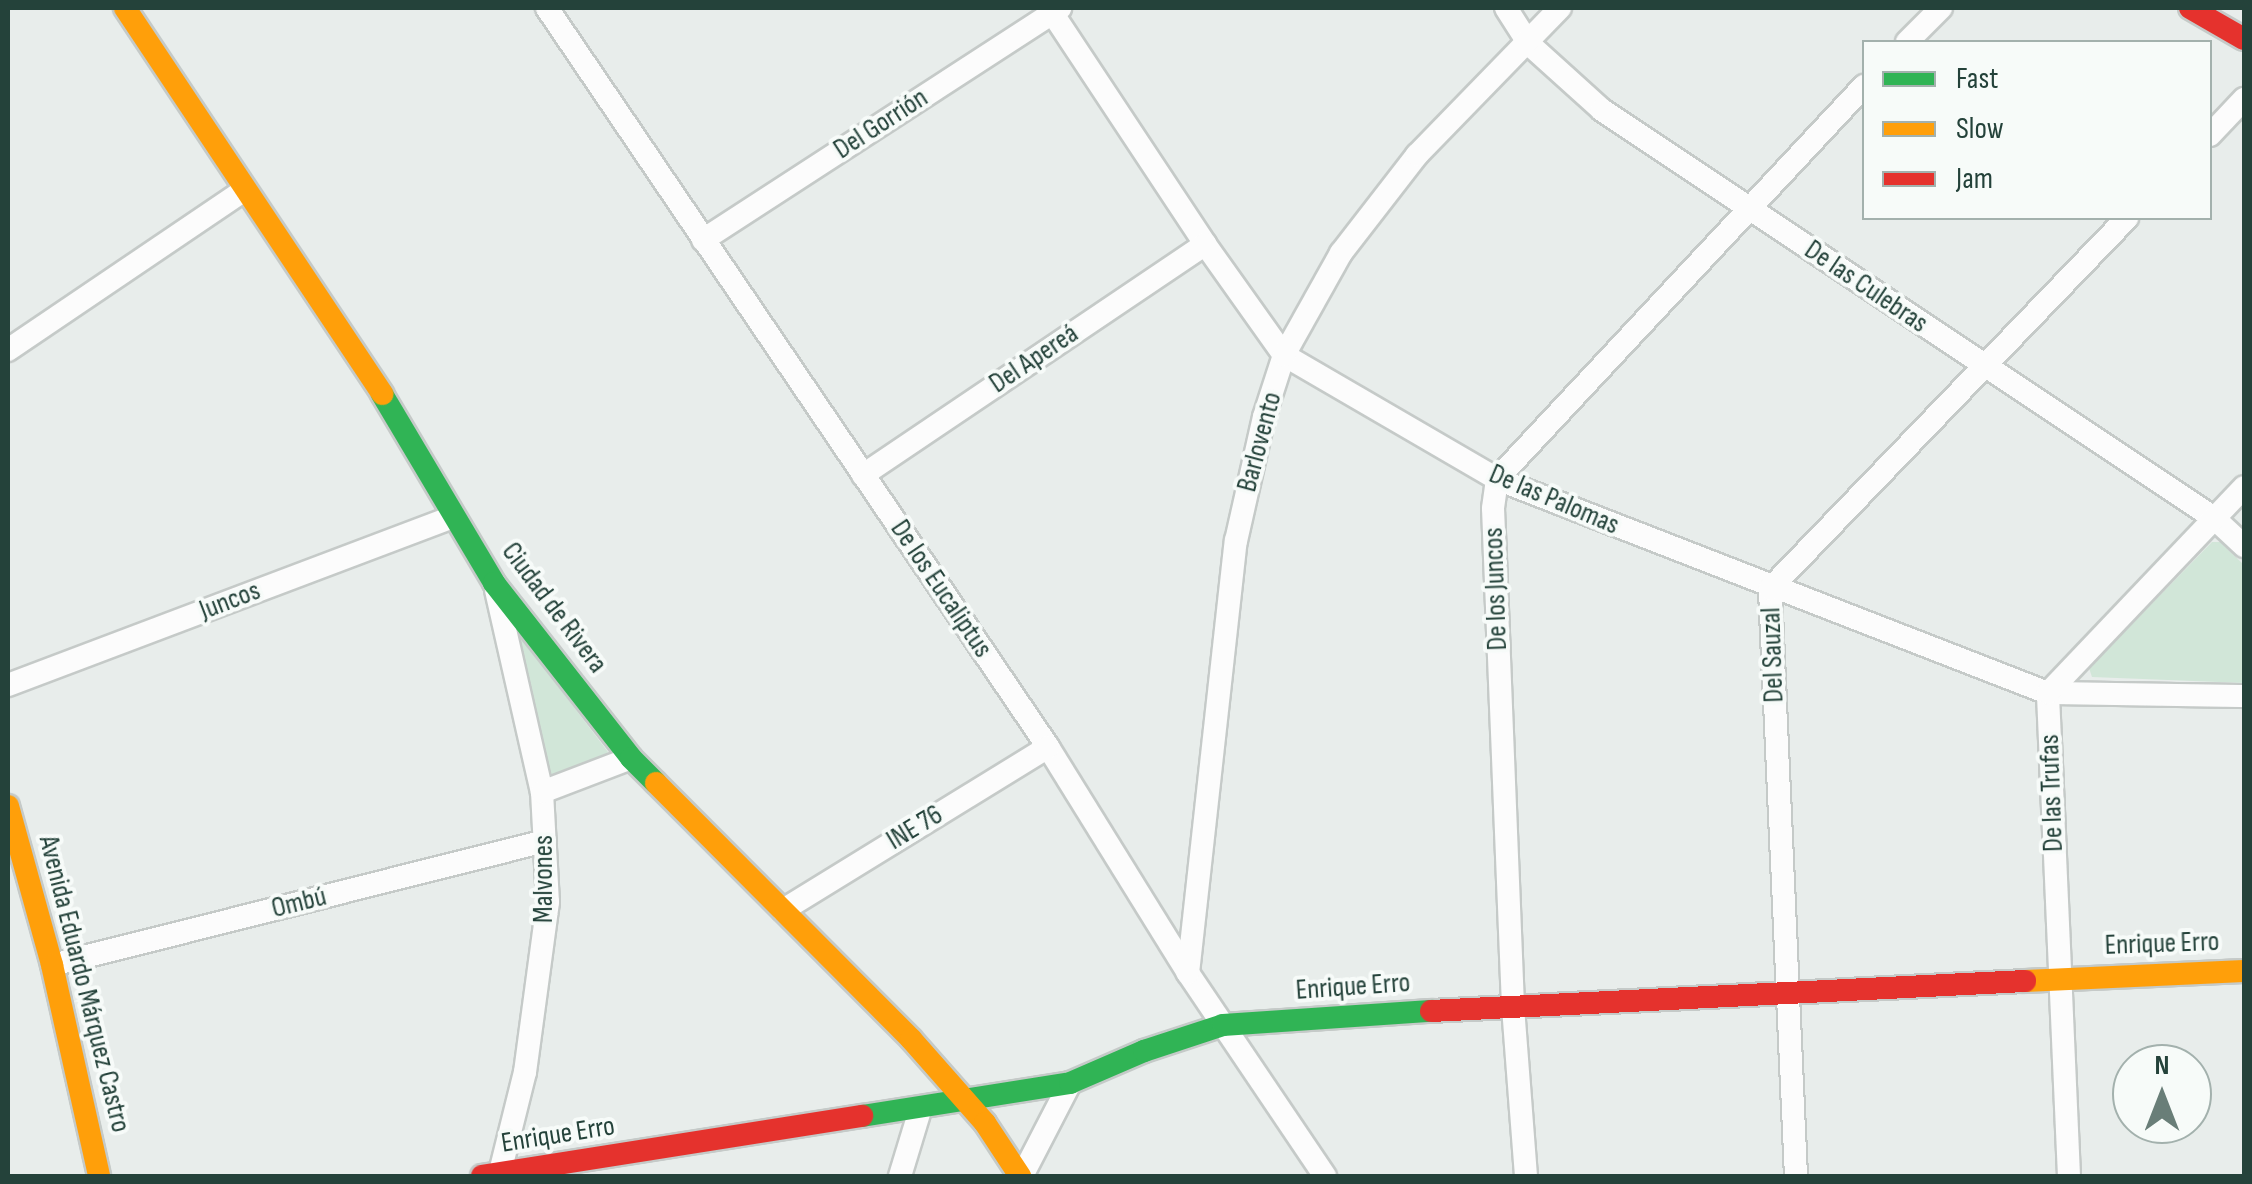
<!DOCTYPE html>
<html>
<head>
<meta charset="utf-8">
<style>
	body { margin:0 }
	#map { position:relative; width:2252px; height:1184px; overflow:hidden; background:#e8edeb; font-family:"Sofia Sans Condensed",sans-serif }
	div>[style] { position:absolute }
	.green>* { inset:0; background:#d1e6d8 }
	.roads { filter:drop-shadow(2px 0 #c5cac8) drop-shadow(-2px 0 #c5cac8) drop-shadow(0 2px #c5cac8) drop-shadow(0 -2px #c5cac8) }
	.street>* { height:22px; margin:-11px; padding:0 11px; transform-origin:11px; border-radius:11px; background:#fcfcfc }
	.fast>* { height:22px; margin:-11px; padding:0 11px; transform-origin:11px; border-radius:11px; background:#30b455 }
	.slow>* { height:22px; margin:-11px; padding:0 11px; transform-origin:11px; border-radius:11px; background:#ff9f0a }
	.jam>* { height:22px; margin:-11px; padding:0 11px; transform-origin:11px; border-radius:11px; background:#e5322d }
	span { translate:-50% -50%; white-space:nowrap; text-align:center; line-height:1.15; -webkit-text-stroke:8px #f7fbf9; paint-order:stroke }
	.street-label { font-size:28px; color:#24423a }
	.frame { position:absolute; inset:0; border:10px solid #24423a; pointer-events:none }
	.legend { position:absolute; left:1862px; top:40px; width:350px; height:180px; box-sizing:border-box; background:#f7fbf9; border:2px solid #a3b1ad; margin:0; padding:12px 18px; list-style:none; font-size:30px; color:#24423a }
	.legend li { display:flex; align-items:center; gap:20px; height:50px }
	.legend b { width:50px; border:2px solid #a3b1ad }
	.north { position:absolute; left:2112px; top:1044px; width:100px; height:100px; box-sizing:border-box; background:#f7fbf9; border:2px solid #a3b1ad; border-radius:50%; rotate:0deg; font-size:28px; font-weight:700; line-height:40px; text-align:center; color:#24423a }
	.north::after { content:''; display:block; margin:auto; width:35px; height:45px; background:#697e78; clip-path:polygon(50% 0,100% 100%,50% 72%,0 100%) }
</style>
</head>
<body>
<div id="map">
	<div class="green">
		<i style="clip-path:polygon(2212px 542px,2220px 542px,2244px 565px,2244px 683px,2092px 677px,2089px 668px)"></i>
		<i style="clip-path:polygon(521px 638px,608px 752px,603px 760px,551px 776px,517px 642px)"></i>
	</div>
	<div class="roads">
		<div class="street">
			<i style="left:547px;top:8px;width:893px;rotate:55.86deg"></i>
			<i style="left:1048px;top:747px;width:266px;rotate:58.2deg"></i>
			<i style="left:1188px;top:973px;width:245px;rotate:56deg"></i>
			<i style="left:1049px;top:8px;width:283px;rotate:56.5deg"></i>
			<i style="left:1205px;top:244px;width:136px;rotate:54.6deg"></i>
			<i style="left:1284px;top:355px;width:246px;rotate:30.2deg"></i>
			<i style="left:1497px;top:479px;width:591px;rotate:21.23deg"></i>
			<i style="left:2048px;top:693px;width:196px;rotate:0.9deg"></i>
			<i style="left:1506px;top:8px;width:43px;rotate:57.4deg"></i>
			<i style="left:1529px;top:44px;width:98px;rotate:42.1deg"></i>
			<i style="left:1602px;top:110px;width:736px;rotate:33.69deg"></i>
			<i style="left:2214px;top:518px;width:41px;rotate:43deg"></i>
			<i style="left:1907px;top:42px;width:48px;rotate:-45deg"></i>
			<i style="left:2210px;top:135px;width:50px;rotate:-46.6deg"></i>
			<i style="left:703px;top:240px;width:426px;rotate:-33deg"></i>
			<i style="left:8px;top:350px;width:285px;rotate:-34.1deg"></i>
			<i style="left:863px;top:475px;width:413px;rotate:-34deg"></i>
			<i style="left:496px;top:590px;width:207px;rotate:77.2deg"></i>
			<i style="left:542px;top:792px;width:110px;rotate:86.9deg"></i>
			<i style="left:548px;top:902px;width:172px;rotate:97.7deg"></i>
			<i style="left:525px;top:1072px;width:107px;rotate:104deg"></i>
			<i style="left:8px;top:685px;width:476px;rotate:-20.7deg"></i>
			<i style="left:542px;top:792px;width:95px;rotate:-20.9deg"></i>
			<i style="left:783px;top:910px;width:311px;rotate:-31.6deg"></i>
			<i style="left:52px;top:965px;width:508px;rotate:-14.12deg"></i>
			<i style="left:1188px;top:973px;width:435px;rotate:-83.7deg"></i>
			<i style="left:1236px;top:541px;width:127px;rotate:-77.3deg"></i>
			<i style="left:1264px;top:417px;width:65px;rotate:-72.1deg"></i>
			<i style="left:1284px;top:355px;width:117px;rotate:-60.8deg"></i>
			<i style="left:1341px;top:253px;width:124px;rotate:-52.2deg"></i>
			<i style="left:1417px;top:155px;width:205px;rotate:-45.8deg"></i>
			<i style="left:900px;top:1176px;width:69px;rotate:-73.1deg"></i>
			<i style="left:1022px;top:1176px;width:105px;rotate:-62.7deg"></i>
			<i style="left:1526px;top:1176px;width:170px;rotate:-94.4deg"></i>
			<i style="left:1513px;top:1006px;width:498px;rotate:-92.3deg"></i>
			<i style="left:1493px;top:508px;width:29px;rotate:-82deg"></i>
			<i style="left:1497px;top:479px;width:538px;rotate:-46.96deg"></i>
			<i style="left:1796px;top:1176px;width:588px;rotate:-92.54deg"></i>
			<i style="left:1770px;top:589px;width:515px;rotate:-46.1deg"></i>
			<i style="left:2069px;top:1176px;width:483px;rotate:-92.5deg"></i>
			<i style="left:2048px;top:693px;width:284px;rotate:-46.4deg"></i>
		</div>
		<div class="fast">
			<i style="left:382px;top:394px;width:220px;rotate:59.3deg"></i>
			<i style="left:494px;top:583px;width:222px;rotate:51.9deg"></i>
			<i style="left:631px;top:758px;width:35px;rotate:45deg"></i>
			<i style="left:862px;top:1116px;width:211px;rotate:-9deg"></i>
			<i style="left:1070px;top:1083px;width:81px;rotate:-23.4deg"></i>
			<i style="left:1144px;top:1051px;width:83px;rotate:-18.2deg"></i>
			<i style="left:1223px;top:1025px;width:208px;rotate:-3.9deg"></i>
		</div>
		<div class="slow">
			<i style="left:125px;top:8px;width:464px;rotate:56.3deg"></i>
			<i style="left:656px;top:783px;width:361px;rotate:45.1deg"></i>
			<i style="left:911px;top:1039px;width:112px;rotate:48.6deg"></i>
			<i style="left:985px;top:1123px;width:64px;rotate:56.6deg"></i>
			<i style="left:8px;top:806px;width:165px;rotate:74.5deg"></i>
			<i style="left:52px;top:965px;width:216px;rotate:77.4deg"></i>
			<i style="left:2025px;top:981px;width:219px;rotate:-2.6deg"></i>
		</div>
		<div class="jam">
			<i style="left:2190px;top:8px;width:62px;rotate:29.9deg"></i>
			<i style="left:1431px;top:1011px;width:595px;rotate:-2.89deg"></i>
			<i style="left:482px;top:1176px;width:385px;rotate:-9deg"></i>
		</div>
	</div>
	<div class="street-label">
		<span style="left:881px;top:124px;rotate:-33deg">Del Gorrión</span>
		<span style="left:1866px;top:287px;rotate:34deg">De las Culebras</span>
		<span style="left:1034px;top:359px;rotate:-34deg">Del Apereá</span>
		<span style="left:1260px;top:442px;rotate:-75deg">Barlovento</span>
		<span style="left:1554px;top:500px;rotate:23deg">De las Palomas</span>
		<span style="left:941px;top:589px;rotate:56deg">De los Eucaliptus</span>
		<span style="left:1496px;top:589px;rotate:-92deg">De los Juncos</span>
		<span style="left:230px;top:601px;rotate:-21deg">Juncos</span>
		<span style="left:554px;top:608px;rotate:53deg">Ciudad de Rivera</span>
		<span style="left:1773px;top:655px;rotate:-92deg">Del Sauzal</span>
		<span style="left:2052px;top:793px;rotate:-92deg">De las Trufas</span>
		<span style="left:915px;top:828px;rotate:-31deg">INE 76</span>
		<span style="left:544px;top:879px;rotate:-90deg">Malvones</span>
		<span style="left:299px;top:903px;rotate:-14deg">Ombú</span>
		<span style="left:2162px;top:944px;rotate:-2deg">Enrique Erro</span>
		<span style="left:84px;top:984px;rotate:76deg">Avenida Eduardo Márquez Castro</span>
		<span style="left:1353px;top:987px;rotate:-4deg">Enrique Erro</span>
		<span style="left:558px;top:1135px;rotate:-9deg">Enrique Erro</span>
	</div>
	<div class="frame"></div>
	<ul class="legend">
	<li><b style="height:12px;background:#30b455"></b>Fast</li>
	<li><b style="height:12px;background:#ff9f0a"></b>Slow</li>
	<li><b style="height:12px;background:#e5322d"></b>Jam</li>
	</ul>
	<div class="north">N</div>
</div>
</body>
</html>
